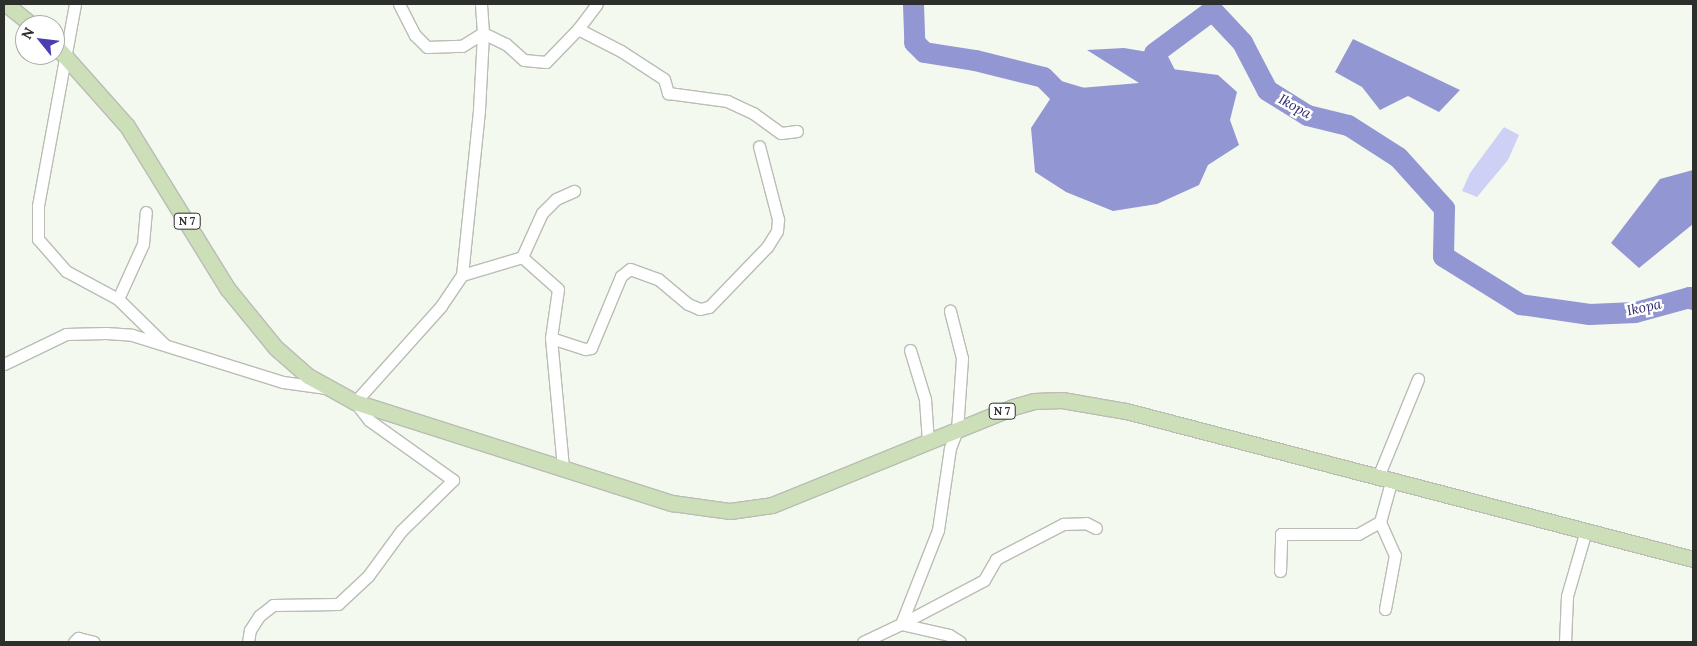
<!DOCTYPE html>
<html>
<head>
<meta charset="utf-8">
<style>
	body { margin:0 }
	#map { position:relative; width:1697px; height:646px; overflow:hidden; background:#f4f9ef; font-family:Lora,serif }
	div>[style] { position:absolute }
	.green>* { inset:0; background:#ced1f5 }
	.water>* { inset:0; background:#9296d3 }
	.river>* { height:21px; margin:-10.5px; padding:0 10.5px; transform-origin:10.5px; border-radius:10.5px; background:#9296d3 }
	.roads { filter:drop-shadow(1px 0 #b9bdb4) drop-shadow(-1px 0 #b9bdb4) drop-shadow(0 1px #b9bdb4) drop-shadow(0 -1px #b9bdb4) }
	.minor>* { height:11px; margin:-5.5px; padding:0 5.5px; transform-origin:5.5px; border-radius:5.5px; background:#fff }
	.major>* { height:15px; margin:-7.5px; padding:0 7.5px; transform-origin:7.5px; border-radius:7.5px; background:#ccdfb9 }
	span { translate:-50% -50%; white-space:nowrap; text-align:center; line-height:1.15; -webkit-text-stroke:5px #fff; paint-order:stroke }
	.shield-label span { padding:1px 4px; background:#fff; border:1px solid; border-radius:4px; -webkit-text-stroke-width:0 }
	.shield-label { font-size:11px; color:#2d2f2c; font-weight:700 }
	.water-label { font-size:14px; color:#2e2870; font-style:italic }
	.frame { position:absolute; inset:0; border:5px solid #2d2f2c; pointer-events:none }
	.north { position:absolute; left:15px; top:15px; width:50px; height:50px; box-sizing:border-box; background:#fff; border:1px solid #abacab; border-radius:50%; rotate:299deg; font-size:14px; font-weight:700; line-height:20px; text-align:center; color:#2d2f2c }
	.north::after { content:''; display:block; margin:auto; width:18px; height:22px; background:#4b3eb5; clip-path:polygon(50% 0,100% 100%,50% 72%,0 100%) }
</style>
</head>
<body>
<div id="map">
	<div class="green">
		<i style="clip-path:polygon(1504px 127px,1519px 135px,1508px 160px,1477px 197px,1462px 191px,1470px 173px)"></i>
	</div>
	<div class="water">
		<i style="clip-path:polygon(1353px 39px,1460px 90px,1439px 112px,1408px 96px,1380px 110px,1362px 87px,1335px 72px)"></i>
		<i style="clip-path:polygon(1124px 48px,1154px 53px,1172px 69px,1218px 75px,1237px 92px,1230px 120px,1239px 145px,1208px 165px,1199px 185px,1157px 204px,1113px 211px,1066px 192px,1035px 172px,1031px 128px,1056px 90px,1139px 83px,1087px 50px)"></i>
		<i style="clip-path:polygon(1693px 170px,1693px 224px,1639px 268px,1611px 243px,1660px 179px)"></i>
	</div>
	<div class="river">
		<i style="left:913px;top:4px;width:38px;rotate:88deg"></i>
		<i style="left:914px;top:42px;width:14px;rotate:45deg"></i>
		<i style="left:924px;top:52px;width:52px;rotate:8.9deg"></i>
		<i style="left:975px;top:60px;width:70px;rotate:14deg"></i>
		<i style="left:1043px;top:77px;width:18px;rotate:45deg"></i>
		<i style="left:1056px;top:90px;width:27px;rotate:17deg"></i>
		<i style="left:1167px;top:78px;width:28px;rotate:-117deg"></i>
		<i style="left:1154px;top:53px;width:72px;rotate:-36.6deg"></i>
		<i style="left:1212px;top:10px;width:44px;rotate:46.8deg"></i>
		<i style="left:1242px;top:42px;width:54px;rotate:62.5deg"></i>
		<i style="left:1267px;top:90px;width:47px;rotate:32deg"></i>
		<i style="left:1307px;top:115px;width:42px;rotate:13.7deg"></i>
		<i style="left:1348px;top:125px;width:59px;rotate:32.6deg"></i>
		<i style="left:1398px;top:157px;width:69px;rotate:48deg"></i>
		<i style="left:1444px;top:208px;width:48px;rotate:91.2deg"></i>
		<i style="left:1443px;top:256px;width:91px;rotate:31.9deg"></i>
		<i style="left:1520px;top:304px;width:70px;rotate:8.2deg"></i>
		<i style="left:1589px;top:314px;width:46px;rotate:-2.5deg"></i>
		<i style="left:1635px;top:312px;width:56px;rotate:-15.5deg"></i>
		<i style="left:1689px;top:297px;width:4px;rotate:27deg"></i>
	</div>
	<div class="roads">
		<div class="minor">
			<i style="left:75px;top:4px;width:205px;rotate:100.4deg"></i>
			<i style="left:38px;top:206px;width:33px;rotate:90deg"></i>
			<i style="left:38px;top:239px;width:43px;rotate:48.8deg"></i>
			<i style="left:66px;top:271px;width:59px;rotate:28.3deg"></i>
			<i style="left:118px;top:299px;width:64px;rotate:44.4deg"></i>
			<i style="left:399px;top:4px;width:35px;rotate:63deg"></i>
			<i style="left:415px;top:35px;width:17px;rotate:45deg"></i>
			<i style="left:427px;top:47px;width:35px;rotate:-2deg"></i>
			<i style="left:462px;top:46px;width:25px;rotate:-32deg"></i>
			<i style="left:483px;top:33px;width:25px;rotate:26deg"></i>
			<i style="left:506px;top:44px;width:24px;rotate:42deg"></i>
			<i style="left:524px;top:60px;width:22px;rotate:5deg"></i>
			<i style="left:546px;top:62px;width:46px;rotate:-45.9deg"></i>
			<i style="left:578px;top:29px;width:48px;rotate:27.1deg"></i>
			<i style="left:621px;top:51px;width:51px;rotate:33.1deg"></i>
			<i style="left:664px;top:79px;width:15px;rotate:74deg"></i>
			<i style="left:668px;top:93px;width:60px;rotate:7.7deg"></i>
			<i style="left:727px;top:101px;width:29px;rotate:25deg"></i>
			<i style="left:753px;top:113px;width:34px;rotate:36deg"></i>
			<i style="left:781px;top:133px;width:16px;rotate:-7deg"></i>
			<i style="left:578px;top:29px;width:31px;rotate:-53deg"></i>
			<i style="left:522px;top:257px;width:48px;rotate:41.6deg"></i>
			<i style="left:558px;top:289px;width:49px;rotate:98.1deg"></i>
			<i style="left:551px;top:338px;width:131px;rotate:84.7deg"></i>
			<i style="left:462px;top:275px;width:63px;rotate:-16.7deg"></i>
			<i style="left:522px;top:257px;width:48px;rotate:-65.6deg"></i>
			<i style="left:542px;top:213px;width:20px;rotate:-45deg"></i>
			<i style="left:556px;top:199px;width:20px;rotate:-24deg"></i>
			<i style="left:118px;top:299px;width:60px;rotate:-65.6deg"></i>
			<i style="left:143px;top:244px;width:32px;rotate:-85deg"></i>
			<i style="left:551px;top:338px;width:36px;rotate:18deg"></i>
			<i style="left:585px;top:349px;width:6px;rotate:-9deg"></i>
			<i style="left:591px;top:348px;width:78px;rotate:-67.4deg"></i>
			<i style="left:621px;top:276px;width:11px;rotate:-38deg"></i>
			<i style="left:630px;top:269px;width:30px;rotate:20deg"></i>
			<i style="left:658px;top:279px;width:39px;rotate:40deg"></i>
			<i style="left:688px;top:304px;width:13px;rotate:23deg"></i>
			<i style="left:700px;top:309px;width:9px;rotate:-13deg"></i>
			<i style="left:709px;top:307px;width:83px;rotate:-46deg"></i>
			<i style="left:767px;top:247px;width:19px;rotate:-58deg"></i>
			<i style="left:777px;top:231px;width:12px;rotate:-85deg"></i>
			<i style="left:778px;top:219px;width:75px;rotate:-104.6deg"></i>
			<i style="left:910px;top:350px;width:51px;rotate:73deg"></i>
			<i style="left:925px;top:399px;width:43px;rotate:86deg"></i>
			<i style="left:4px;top:364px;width:69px;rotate:-25.8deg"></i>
			<i style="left:66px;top:334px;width:40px;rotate:-1.4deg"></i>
			<i style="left:106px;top:333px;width:26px;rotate:4deg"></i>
			<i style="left:132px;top:335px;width:158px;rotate:17.3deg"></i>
			<i style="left:283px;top:382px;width:42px;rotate:8.1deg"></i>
			<i style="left:1378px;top:477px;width:106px;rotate:-67.8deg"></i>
			<i style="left:1380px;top:522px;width:36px;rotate:66deg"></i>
			<i style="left:1395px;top:555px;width:55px;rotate:100.5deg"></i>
			<i style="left:1280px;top:571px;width:37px;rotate:-88deg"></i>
			<i style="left:1281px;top:534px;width:77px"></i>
			<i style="left:1358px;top:534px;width:25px;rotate:-29deg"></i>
			<i style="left:1380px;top:522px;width:41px;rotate:-74.6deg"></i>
			<i style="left:901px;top:624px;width:101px;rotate:-68.5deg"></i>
			<i style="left:938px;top:530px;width:83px;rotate:-81.7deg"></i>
			<i style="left:950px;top:448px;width:19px;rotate:-69deg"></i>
			<i style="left:957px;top:430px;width:72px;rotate:-86deg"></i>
			<i style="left:962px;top:358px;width:49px;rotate:-104.3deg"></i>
			<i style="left:901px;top:624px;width:94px;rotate:-27.9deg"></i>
			<i style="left:984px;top:580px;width:24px;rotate:-60deg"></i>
			<i style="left:996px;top:559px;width:76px;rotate:-27.6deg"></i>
			<i style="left:1063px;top:524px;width:23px;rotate:-2deg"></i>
			<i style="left:1086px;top:523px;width:11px;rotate:27deg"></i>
			<i style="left:74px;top:642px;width:6px;rotate:-45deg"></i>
			<i style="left:78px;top:638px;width:16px;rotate:14deg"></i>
			<i style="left:248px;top:642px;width:12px;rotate:-81deg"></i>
			<i style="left:250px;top:630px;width:17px;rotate:-57deg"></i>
			<i style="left:259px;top:616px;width:18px;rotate:-38deg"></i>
			<i style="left:273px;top:605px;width:65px;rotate:-0.9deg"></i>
			<i style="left:338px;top:604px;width:41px;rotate:-43deg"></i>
			<i style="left:368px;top:576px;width:56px;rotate:-53.7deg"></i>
			<i style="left:401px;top:531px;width:73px;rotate:-44.4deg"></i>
			<i style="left:453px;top:480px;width:103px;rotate:-144.5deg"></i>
			<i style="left:369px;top:420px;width:23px;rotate:-128deg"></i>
			<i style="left:355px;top:402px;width:129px;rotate:-48.1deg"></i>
			<i style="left:441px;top:306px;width:37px;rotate:-56deg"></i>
			<i style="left:462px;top:275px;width:166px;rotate:-84.1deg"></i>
			<i style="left:479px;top:110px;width:77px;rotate:-87deg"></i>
			<i style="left:483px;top:33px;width:29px;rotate:-94deg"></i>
			<i style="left:863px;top:642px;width:42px;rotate:-25.3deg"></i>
			<i style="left:901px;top:624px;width:49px;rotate:12.9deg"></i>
			<i style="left:949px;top:635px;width:13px;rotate:32deg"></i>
			<i style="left:1565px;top:642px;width:46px;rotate:-87.5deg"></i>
			<i style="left:1567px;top:596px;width:69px;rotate:-73.9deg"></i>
		</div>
		<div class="major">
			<i style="left:6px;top:4px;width:33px;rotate:39deg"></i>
			<i style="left:55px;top:45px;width:108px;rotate:48.4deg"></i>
			<i style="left:127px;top:126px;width:190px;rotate:58.3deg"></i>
			<i style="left:227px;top:288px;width:77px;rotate:50.8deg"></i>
			<i style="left:276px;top:348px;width:43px;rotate:41.2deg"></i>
			<i style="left:308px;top:376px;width:54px;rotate:29deg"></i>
			<i style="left:355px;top:402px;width:333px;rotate:17.7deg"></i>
			<i style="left:672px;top:503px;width:59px;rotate:7.9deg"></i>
			<i style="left:730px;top:511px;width:42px;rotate:-8.1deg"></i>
			<i style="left:772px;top:505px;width:260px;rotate:-22.1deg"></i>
			<i style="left:1013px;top:407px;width:22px;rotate:-16deg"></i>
			<i style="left:1034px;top:401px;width:28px;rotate:-2deg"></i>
			<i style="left:1062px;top:400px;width:65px;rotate:9.8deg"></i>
			<i style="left:1126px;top:411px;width:586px;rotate:14.63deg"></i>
		</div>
	</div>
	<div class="shield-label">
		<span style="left:187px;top:221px">N 7</span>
		<span style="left:1002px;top:411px">N 7</span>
	</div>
	<div class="water-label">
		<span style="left:1295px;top:106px;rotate:29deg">Ikopa</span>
		<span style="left:1644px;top:307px;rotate:-12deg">Ikopa</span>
	</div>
	<div class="frame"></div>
	<div class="north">N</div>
</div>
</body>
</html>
